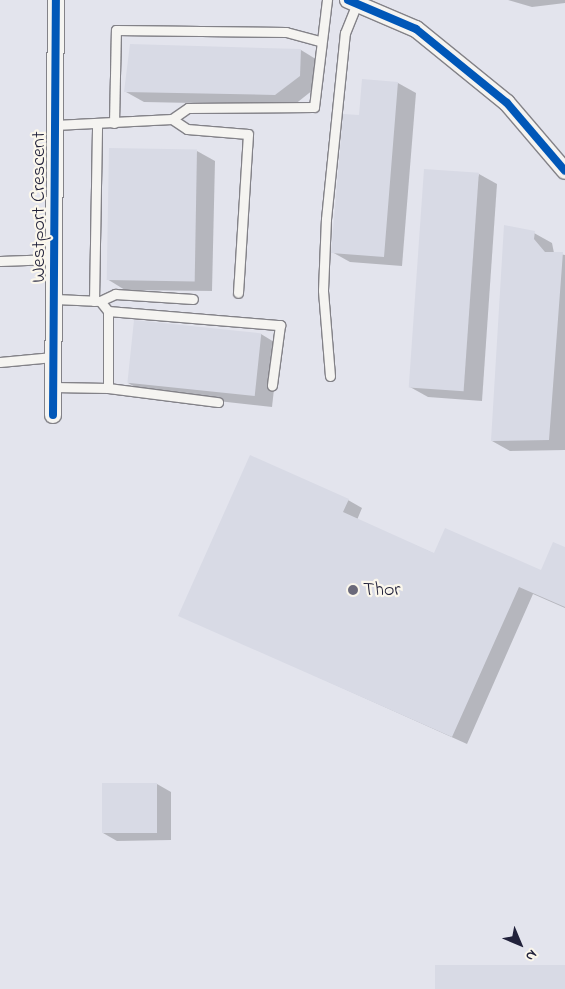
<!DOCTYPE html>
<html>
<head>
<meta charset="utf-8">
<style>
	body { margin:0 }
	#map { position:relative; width:565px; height:989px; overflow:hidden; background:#efeeef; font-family:"Indie Flower",sans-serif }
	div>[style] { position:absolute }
	.built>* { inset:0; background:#e3e4ed; transform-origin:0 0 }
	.shadow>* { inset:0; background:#0003 }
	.building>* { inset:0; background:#d8dae5; transform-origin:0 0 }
	.roads { filter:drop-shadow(1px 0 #838288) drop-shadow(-1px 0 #838288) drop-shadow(0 1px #838288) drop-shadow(0 -1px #838288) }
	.lane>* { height:9px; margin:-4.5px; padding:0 4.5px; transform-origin:4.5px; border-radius:4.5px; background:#f5f4f1 }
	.street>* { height:16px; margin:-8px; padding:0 8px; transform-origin:8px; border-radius:8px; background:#f5f4f1 }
	.cycleway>* { height:8px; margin:-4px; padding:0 4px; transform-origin:4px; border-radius:4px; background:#0057b8 }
	.dots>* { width:14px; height:14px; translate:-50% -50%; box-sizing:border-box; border:2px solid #fbf7ec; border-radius:50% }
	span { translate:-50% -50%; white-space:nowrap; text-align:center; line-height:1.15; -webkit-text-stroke:4.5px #fbf7ec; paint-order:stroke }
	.street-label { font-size:20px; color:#22223b }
	.poi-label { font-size:20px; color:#22223b }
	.left { translate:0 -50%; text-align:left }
	.north { position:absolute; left:495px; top:919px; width:50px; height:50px; -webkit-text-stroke:4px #fbf7ec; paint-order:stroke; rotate:135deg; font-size:14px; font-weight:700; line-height:20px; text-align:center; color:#22223b }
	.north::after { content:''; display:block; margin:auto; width:18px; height:22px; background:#22223b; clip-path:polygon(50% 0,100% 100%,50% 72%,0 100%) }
</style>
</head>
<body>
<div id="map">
	<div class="built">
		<i style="left:0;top:0;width:565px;height:989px"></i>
	</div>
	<div class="shadow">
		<i style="clip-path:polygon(508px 0,565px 0,565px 3px,532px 7px)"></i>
		<i style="clip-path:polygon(131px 46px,301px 50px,319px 61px,318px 86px,294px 105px,144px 102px,126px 92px)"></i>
		<i style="clip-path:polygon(398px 83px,416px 93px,402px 266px,350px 262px,332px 252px,360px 116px)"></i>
		<i style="clip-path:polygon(197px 151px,215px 161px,212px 291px,125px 290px,107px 279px)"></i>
		<i style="clip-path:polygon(479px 174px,497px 184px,482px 401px,428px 397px,410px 387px)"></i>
		<i style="clip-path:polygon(534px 233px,552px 243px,554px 253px,565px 255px,565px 450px,510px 451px,492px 441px)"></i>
		<i style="clip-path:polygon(261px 334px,279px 345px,272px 407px,146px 393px,128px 383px)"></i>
		<i style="clip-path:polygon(348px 500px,362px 508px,357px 520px,435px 554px,542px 572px,565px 548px,565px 608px,533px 594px,467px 744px,180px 615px)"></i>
		<i style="clip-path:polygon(157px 784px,171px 792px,171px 840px,117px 841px,103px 833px)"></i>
	</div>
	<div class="building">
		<i style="clip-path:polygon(130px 44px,301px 49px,300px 76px,275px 95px,124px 92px)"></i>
		<i style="clip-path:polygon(362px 79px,398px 82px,384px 257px,331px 253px,343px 114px,359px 115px)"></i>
		<i style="left:109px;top:148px;width:88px;height:132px;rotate:1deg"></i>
		<i style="left:424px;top:169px;width:55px;height:219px;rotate:4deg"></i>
		<i style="clip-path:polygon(504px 225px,535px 231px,534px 239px,545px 252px,563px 252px,549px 440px,491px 441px)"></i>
		<i style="left:134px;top:320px;width:128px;height:63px;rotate:6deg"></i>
		<i style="clip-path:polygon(250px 455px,349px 499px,343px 512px,434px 553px,445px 528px,541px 570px,553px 542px,565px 547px,565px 607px,519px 587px,452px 737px,178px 616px)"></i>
		<i style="left:102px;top:783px;width:55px;height:50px"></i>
		<i style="left:435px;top:965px;width:130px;height:24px"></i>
	</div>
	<div class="roads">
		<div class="lane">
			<i style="left:172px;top:119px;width:18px;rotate:34deg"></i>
			<i style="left:187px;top:129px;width:61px;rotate:4.7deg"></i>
			<i style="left:248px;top:134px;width:159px;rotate:93.6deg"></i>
			<i style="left:114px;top:123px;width:93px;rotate:-88.8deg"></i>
			<i style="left:116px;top:30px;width:170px;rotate:0.7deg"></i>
			<i style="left:286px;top:32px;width:35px;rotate:15deg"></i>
			<i style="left:55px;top:125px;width:117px;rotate:-2.9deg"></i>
			<i style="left:172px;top:119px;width:19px;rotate:-35deg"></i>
			<i style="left:188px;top:108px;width:126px;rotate:-0.5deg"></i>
			<i style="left:314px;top:107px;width:108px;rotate:-83.1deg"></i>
			<i style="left:0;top:261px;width:54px;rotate:-2.1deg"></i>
			<i style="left:55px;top:299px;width:45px;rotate:2.5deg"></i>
			<i style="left:100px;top:301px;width:17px;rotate:-25deg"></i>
			<i style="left:115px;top:294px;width:78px;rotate:3.7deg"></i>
			<i style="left:94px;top:301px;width:177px;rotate:-89deg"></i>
			<i style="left:100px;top:301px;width:13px;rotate:51deg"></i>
			<i style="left:108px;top:311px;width:173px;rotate:4.7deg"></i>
			<i style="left:280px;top:325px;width:61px;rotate:97.6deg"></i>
			<i style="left:0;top:362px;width:53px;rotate:-5.4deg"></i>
			<i style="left:330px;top:376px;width:86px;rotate:-94.7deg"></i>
			<i style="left:323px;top:290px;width:71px;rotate:-87.6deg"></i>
			<i style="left:326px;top:219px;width:187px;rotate:-84.2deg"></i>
			<i style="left:345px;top:33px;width:31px;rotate:-68deg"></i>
			<i style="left:53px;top:387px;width:55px;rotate:1deg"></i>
			<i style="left:108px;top:388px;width:111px;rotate:7.3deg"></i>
			<i style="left:108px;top:388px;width:77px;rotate:-90deg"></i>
		</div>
		<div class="street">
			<i style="left:348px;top:0;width:74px;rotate:23.1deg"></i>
			<i style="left:416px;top:29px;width:117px;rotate:39.1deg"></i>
			<i style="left:507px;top:103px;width:89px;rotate:49.5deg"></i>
			<i style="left:53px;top:415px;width:415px;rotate:-89.6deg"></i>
		</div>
	</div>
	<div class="cycleway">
		<i style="left:348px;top:0;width:74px;rotate:23.1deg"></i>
		<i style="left:416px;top:29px;width:117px;rotate:39.1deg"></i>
		<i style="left:507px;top:103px;width:89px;rotate:49.5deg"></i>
		<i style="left:53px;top:415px;width:415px;rotate:-89.6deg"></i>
	</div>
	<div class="dots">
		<i style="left:353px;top:590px;background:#6a697a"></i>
	</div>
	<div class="street-label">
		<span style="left:39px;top:207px;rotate:-90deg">Westport Crescent</span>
	</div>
	<div class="poi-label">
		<span class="left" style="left:363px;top:590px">Thor</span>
	</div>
	<div class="north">N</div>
</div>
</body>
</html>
